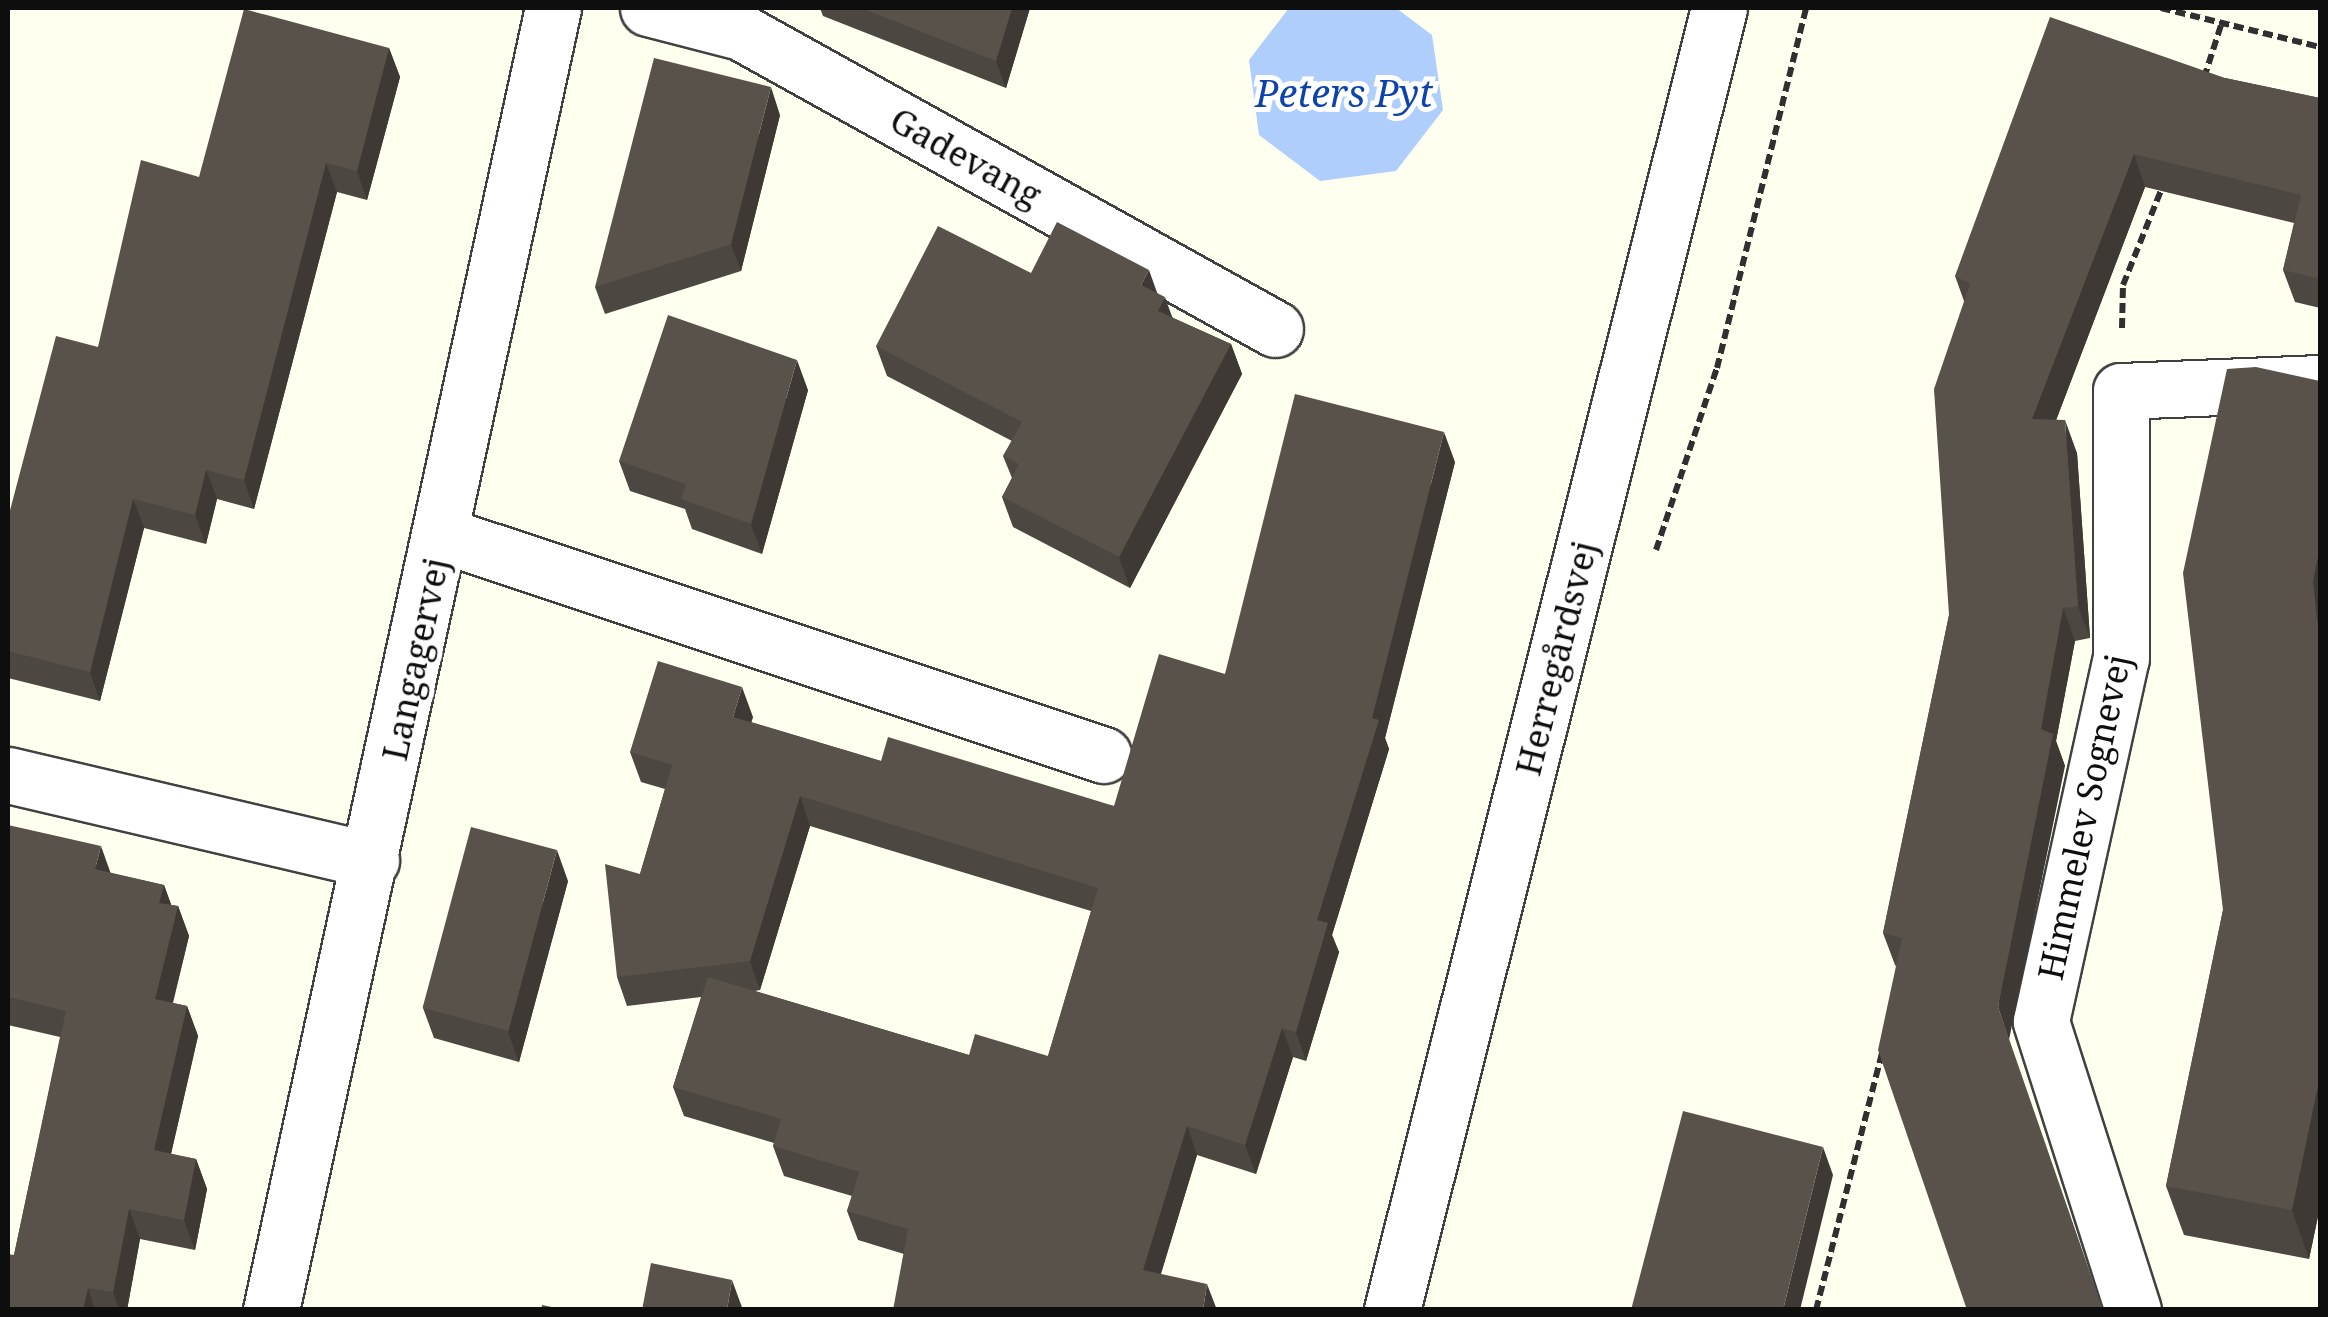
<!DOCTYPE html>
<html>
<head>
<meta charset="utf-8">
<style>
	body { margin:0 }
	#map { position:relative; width:2328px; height:1317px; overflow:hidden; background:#ffffef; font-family:"Noto Serif",serif }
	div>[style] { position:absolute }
	.water>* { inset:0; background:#afcefb }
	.path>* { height:6px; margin-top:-3px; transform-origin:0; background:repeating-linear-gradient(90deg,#303030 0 10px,transparent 0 15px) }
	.roads { filter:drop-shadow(2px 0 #414141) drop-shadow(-2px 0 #414141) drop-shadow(0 2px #414141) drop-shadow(0 -2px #414141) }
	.minor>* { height:55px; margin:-27.5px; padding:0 27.5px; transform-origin:27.5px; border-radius:27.5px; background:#fff }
	.wall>* { inset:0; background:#4c4740 }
	.shaded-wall>* { inset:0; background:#3e3934 }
	.building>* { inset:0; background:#58524a; transform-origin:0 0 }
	span { translate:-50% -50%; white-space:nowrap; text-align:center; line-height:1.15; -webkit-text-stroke:10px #fff; paint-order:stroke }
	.street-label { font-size:35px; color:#0e0e0e }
	.water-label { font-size:38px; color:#0d43aa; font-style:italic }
	.frame { position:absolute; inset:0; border:10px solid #0e0e0e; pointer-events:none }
</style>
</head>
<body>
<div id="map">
	<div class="water">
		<i style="clip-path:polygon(1289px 8px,1396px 8px,1432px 35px,1443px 110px,1396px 171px,1320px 181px,1259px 135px,1249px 60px)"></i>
	</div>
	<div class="path">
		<i style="left:2161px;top:8px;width:164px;rotate:13.8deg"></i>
		<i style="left:2204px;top:78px;width:59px;rotate:-72.2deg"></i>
		<i style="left:2122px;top:328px;width:43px;rotate:-88.7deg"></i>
		<i style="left:2123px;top:285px;width:110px;rotate:-68.1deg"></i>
		<i style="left:1656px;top:550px;width:192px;rotate:-71.5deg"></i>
		<i style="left:1717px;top:368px;width:371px;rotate:-76.1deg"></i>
		<i style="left:1816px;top:1310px;width:269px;rotate:-75.6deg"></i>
	</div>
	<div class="roads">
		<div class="minor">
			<i style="left:648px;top:8px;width:96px;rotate:14.5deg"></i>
			<i style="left:741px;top:32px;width:611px;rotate:29.08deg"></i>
			<i style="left:443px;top:535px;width:696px;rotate:18.43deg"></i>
			<i style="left:8px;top:775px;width:373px;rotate:13.2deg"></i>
			<i style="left:271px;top:1310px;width:1332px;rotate:-77.78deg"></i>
			<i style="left:1392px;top:1310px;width:1342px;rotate:-75.9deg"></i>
			<i style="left:2133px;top:1310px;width:303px;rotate:-107.7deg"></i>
			<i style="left:2041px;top:1021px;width:372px;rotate:-77.6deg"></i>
			<i style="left:2121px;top:658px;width:267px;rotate:-90deg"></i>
			<i style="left:2121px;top:391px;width:199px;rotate:-2.3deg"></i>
		</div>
	</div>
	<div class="wall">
		<i style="clip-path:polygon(820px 8px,1030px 8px,1006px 88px,823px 16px)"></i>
		<i style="clip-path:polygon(389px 48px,400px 77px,367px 200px,337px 192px,254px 509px,217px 499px,206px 544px,144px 528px,100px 701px,8px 678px,8px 518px,98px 347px,199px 177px)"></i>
		<i style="clip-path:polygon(2225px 78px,2320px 98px,2320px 308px,2295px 302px,2283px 270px,2294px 223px,2145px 187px,2056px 420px,2077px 453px,2090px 638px,2075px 641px,2056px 741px,2065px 766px,1896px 966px,1895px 965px,1883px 933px,1949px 615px,1964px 301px,1955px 276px)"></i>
		<i style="clip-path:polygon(780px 115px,741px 271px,605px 314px,595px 287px)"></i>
		<i style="clip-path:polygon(1031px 273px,1157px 293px,1173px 318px,1231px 344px,1242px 374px,1130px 588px,1013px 527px,1002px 497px,1012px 478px,1003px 456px,1012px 441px,887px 376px,876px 346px)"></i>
		<i style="clip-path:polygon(2320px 381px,2320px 1207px,2309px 1259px,2184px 1235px,2166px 1186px,2223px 910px)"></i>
		<i style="clip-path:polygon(808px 390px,762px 554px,692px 529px,685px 509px,630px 491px,619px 461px)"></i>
		<i style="clip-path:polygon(evenodd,1455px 462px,1385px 738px,1389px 749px,1332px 935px,1339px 952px,1306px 1061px,1293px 1057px,1256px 1174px,1197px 1155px,1161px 1274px,904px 1254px,858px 1240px,847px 1211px,852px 1196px,784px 1176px,773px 1146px,774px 1143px,684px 1116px,673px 1087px,701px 997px,627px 1006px,617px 977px,640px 874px,665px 789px,641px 782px,630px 752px,753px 717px,751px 722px,881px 761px,1114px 806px,1225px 674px,1455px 462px,810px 826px,1091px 911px,1048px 1056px,969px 1055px,755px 991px,760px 990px,810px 826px)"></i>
		<i style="clip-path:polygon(8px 825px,110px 873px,164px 885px,171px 905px,178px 906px,189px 936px,173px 1003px,187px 1006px,198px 1036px,171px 1154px,196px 1159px,207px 1189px,195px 1250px,140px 1239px,127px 1310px,8px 1310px,14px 1255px,60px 1037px,8px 1025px)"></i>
		<i style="clip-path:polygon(568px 881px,519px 1062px,434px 1038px,423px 1008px)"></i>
	</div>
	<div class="shaded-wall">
		<i style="clip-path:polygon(1012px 8px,1030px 8px,1006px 88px,996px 61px)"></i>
		<i style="clip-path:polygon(389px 48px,400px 77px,367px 200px,357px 171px)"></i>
		<i style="clip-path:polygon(771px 87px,780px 115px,741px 271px,731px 244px)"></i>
		<i style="clip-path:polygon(2134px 154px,2145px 187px,2044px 452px,2032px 419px)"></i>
		<i style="clip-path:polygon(326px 163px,337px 192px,254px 509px,244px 480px)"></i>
		<i style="clip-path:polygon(1149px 270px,1160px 301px,1141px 285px)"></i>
		<i style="clip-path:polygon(1165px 297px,1176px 328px,1158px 311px)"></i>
		<i style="clip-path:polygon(1231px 344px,1242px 374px,1130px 588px,1119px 557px)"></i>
		<i style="clip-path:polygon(797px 360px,808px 390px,762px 554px,751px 524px)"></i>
		<i style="clip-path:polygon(2065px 420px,2077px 453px,2090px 638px,2078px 606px)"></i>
		<i style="clip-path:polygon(1444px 432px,1455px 462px,1385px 738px,1389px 749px,1332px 935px,1339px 952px,1306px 1061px,1296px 1032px,1317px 920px,1372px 718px)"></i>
		<i style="clip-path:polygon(206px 470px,217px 499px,206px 544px,195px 515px)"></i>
		<i style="clip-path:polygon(133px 499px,144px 528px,100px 701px,90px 672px)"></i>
		<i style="clip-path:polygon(2320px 545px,2320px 646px,2313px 582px)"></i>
		<i style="clip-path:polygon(2063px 608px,2075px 641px,2056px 741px,2065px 766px,2009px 1040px,1998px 1007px,2041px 729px)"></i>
		<i style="clip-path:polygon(742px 687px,753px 717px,744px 746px,733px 717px)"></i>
		<i style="clip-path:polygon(800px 796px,810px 826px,760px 990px,750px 961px)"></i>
		<i style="clip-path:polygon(101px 846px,112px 877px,95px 869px)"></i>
		<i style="clip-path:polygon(557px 850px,568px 881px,519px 1062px,508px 1032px)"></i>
		<i style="clip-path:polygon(164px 885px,175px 915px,159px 903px)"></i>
		<i style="clip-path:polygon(178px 906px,189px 936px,166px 1029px,155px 999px)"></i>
		<i style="clip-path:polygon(187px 1006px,198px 1036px,165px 1180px,154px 1150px)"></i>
		<i style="clip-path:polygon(1282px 1028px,1293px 1057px,1256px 1174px,1245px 1145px)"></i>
		<i style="clip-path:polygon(2320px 1076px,2320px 1207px,2309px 1259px,2292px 1210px)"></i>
		<i style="clip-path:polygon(1187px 1126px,1197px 1155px,1153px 1299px,1143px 1270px)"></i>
		<i style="clip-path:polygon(1823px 1147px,1833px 1175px,1800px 1310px,1783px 1310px)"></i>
		<i style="clip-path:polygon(196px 1159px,207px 1189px,195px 1250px,184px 1220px)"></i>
		<i style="clip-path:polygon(129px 1209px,140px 1239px,127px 1310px,119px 1310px,113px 1292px)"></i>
		<i style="clip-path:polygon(732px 1280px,743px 1310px,727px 1310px)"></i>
		<i style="clip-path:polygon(1207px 1284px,1217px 1310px,1203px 1310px)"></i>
		<i style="clip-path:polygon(88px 1288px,95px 1310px,83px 1310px)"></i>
	</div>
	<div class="building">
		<i style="clip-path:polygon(861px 8px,1012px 8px,996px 61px)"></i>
		<i style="clip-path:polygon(244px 9px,389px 48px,357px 171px,326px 163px,244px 480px,206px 470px,195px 515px,133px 499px,90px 672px,8px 651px,8px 518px,56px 336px,98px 347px,141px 160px,199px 177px)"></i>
		<i style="clip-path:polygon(2050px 17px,2225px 78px,2320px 98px,2320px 279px,2283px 270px,2301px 195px,2134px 154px,2032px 419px,2065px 420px,2078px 606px,2063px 608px,2041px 729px,2053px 734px,1998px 1007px,2103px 1310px,1967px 1310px,1878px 1050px,1902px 938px,1883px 933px,1949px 615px,1934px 389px,1970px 284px,1955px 276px)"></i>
		<i style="clip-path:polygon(654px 58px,771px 87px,731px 244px,595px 287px)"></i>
		<i style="clip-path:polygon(1057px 222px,1149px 270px,1141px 285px,1165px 297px,1158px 311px,1231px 344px,1119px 557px,1002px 497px,1019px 464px,1003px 456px,1022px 422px,876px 346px,938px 226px,1031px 273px)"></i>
		<i style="clip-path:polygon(668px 315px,797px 360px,751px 524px,681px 499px,686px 484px,619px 461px)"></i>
		<i style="clip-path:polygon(2256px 367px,2320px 381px,2320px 545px,2313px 582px,2320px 646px,2320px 1076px,2292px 1210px,2166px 1186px,2223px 910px,2183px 573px,2227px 369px)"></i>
		<i style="clip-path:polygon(1295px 394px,1444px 432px,1372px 718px,1379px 720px,1317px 920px,1328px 923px,1296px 1032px,1282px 1028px,1245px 1145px,1187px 1126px,1143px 1270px,1207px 1284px,1203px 1310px,893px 1310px,908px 1229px,847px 1211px,859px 1172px,773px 1146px,781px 1119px,673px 1087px,708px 977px,969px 1055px,975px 1034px,1048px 1056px,1098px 888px,800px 796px,750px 961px,617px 977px,605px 864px,640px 874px,672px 765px,630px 752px,658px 661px,742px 687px,733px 717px,881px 761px,888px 737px,1114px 806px,1159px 654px,1225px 674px)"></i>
		<i style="clip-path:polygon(8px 825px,101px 846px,95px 869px,164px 885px,159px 903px,178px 906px,155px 999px,187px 1006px,154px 1150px,196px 1159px,184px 1220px,129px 1209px,113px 1292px,88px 1288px,83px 1310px,8px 1310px,8px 1254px,14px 1255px,66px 1011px,8px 997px)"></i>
		<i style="left:471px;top:827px;width:89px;height:187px;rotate:15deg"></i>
		<i style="clip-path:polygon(1683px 1111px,1823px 1147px,1783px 1310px,1631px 1310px)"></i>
		<i style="clip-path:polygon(651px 1263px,732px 1280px,727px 1310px,642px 1310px)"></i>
		<i style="clip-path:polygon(542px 1305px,566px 1310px,541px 1310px)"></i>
	</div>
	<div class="street-label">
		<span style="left:966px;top:157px;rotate:29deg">Gadevang</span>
		<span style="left:1556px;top:658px;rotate:-76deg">Herregårdsvej</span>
		<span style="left:415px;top:659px;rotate:-78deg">Langagervej</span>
		<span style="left:2084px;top:817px;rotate:-78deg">Himmelev Sognevej</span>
	</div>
	<div class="water-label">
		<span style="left:1344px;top:93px">Peters Pyt</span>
	</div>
	<div class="frame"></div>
</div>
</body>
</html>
